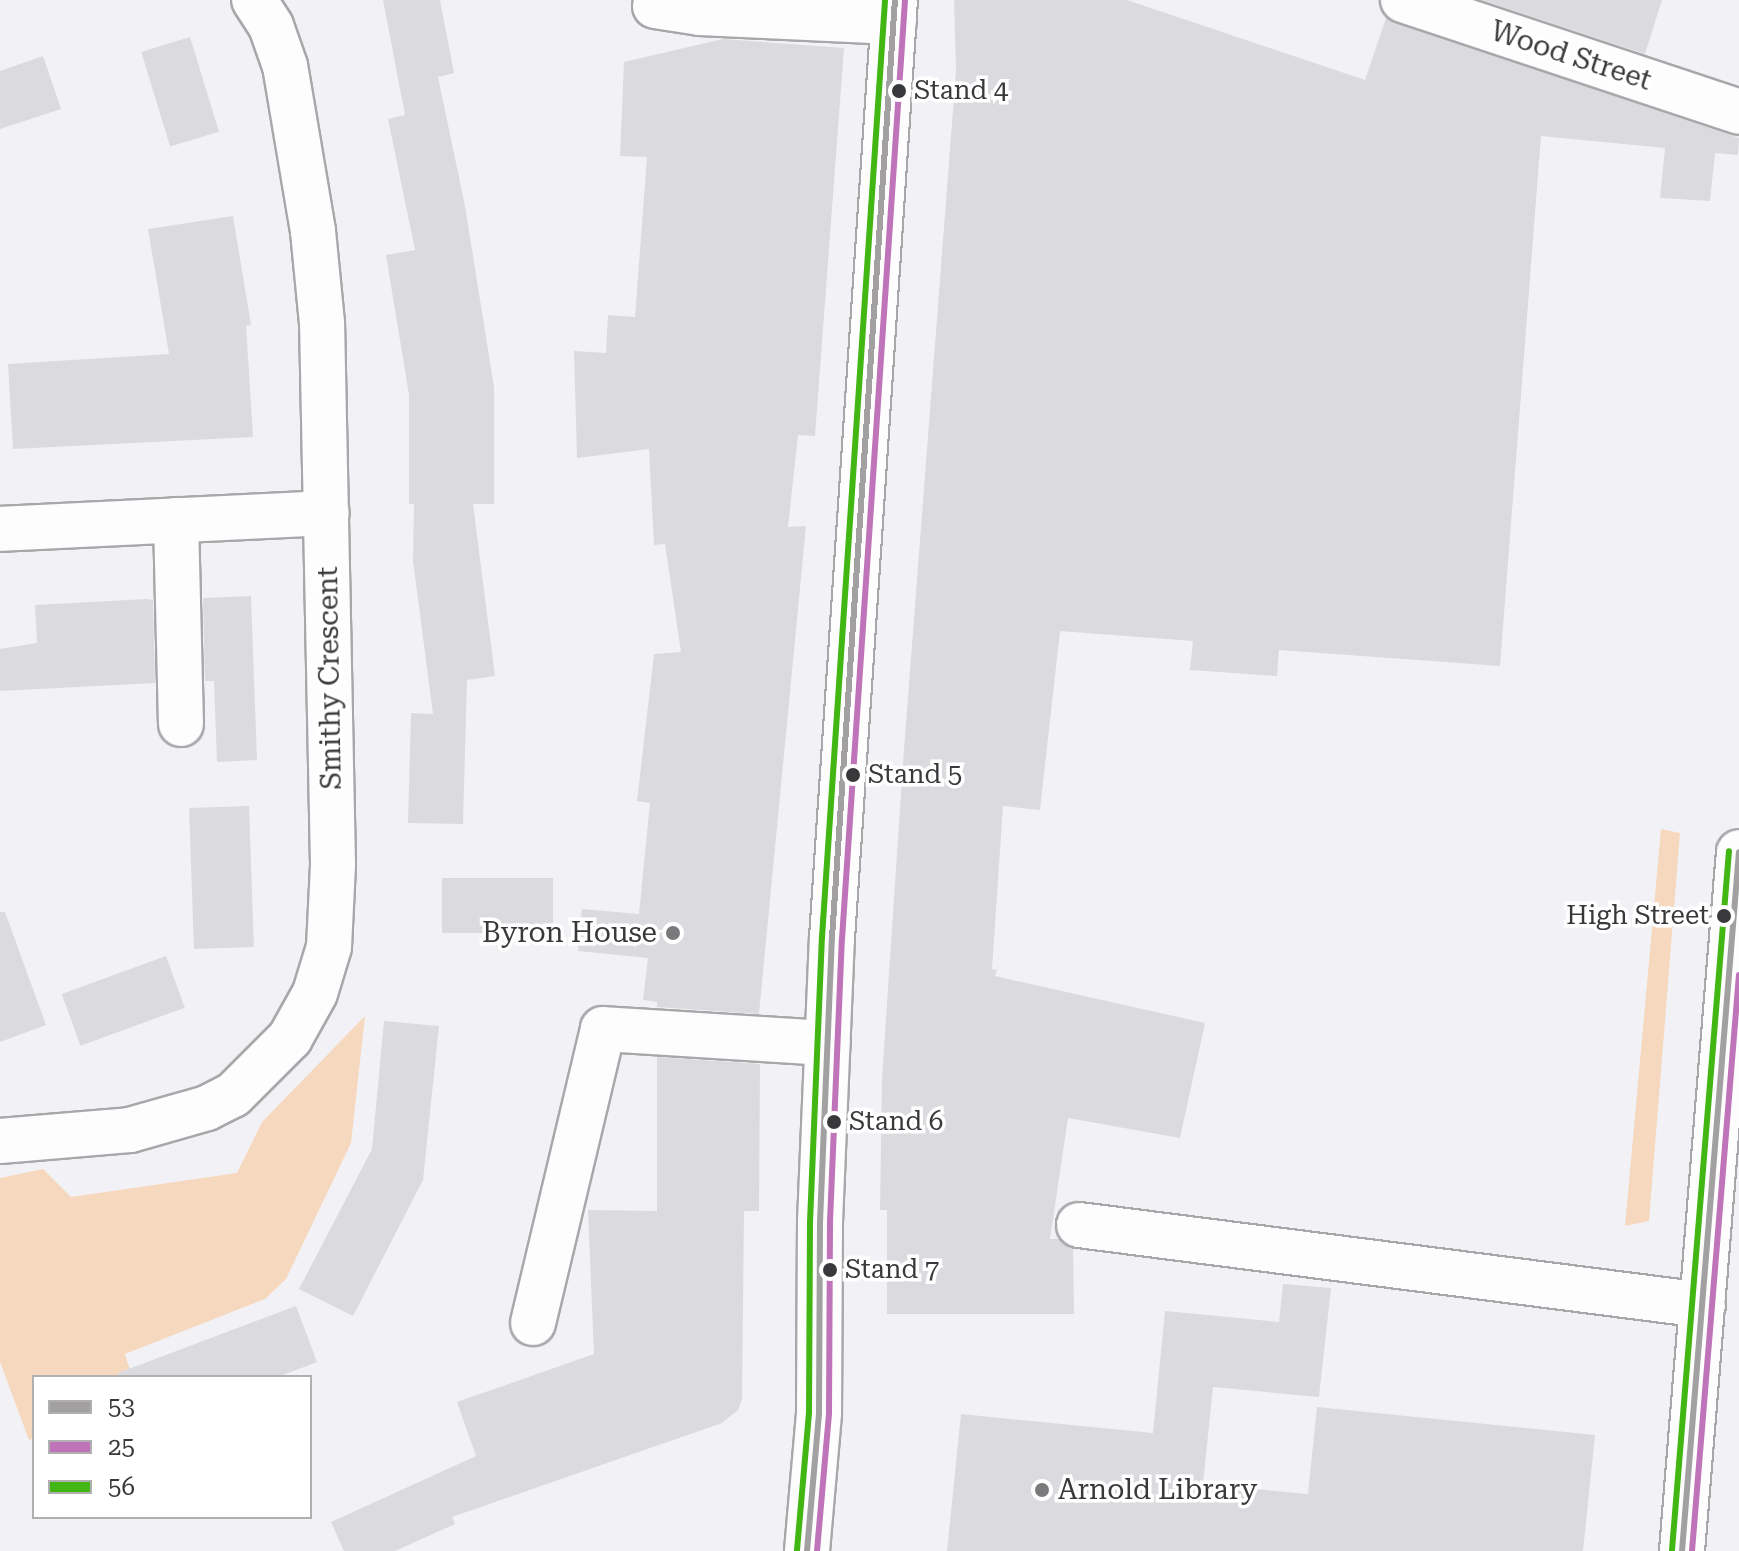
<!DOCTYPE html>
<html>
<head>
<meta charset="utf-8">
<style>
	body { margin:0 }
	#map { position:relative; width:1739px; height:1551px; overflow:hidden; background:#f2f2f6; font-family:"Roboto Serif",serif }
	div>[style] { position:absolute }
	.green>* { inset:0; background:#f6d8be }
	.building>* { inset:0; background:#dbdbdf; transform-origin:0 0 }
	.roads { filter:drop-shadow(2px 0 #a8a8ab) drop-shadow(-2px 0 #a8a8ab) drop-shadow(0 2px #a8a8ab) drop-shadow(0 -2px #a8a8ab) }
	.minor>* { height:44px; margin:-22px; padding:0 22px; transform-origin:22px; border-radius:22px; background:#fdfdfe }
	.bus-1>* { height:6px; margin:-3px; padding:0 3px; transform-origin:3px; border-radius:3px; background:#a2a0a0 }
	.bus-2>* { height:6px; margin:-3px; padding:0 3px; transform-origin:3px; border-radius:3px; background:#bf73b8 }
	.bus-3>* { height:6px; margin:-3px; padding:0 3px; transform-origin:3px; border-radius:3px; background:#42b612 }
	.dots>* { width:22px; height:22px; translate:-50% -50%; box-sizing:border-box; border:4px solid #fff; border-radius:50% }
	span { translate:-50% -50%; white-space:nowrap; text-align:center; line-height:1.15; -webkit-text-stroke:7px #fff; paint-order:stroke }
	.bus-label { font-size:26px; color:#39393c }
	.left { translate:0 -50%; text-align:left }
	.right { translate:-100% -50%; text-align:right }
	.street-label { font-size:28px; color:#39393c }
	.poi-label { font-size:28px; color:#39393c }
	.legend { position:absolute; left:32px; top:1375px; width:280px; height:144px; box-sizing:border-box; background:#fff; border:2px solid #b0b0b1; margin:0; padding:10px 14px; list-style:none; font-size:24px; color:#39393c }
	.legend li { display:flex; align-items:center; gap:16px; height:40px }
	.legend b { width:40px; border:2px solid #b0b0b1 }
</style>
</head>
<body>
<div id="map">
	<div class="green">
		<i style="clip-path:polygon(1661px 829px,1680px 833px,1649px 1221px,1625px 1226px)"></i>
		<i style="clip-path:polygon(365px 1016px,351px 1143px,286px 1279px,265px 1299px,125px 1354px,132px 1377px,34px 1377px,34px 1438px,29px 1440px,0 1362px,0 1178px,43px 1169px,71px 1197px,237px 1173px,262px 1122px)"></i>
	</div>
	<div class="building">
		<i style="clip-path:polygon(383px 0,440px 0,454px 73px,438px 77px,465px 206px,494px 387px,494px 504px,473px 504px,495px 676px,467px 680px,463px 824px,408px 823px,411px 713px,433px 714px,413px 561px,414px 504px,409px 504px,409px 395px,386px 255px,415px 250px,388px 119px,405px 115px)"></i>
		<i style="clip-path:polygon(954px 0,1127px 0,1365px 80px,1386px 18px,1739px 138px,1738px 155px,1715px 153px,1710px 201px,1660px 198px,1665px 148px,1541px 136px,1500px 666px,1279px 650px,1277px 676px,1190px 670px,1193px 641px,1060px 631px,1040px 810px,1003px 806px,992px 969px,997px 970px,995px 976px,1205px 1023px,1180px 1138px,1068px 1118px,1050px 1239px,1059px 1239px,1073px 1249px,1074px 1314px,887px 1314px,887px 1210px,880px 1210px,882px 1078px,904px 749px,956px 71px)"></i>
		<i style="clip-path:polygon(1482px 0,1662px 0,1645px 54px)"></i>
		<i style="left:190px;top:37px;width:99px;height:51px;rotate:73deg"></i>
		<i style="clip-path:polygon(723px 39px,844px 48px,815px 436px,798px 435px,788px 527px,806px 526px,759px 1014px,657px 1007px,657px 1002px,643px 1000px,648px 958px,578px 951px,582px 909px,639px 914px,650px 803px,637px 801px,654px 654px,681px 652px,665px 544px,654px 545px,649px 449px,577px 458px,574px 351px,606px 353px,608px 315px,635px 317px,647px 157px,620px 156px,624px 62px)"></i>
		<i style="clip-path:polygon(43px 56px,61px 109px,0 129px,0 71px)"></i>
		<i style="clip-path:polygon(233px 216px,251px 325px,246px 326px,253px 437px,13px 449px,8px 364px,169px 354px,148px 229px)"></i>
		<i style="clip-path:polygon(251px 596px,257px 760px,217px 762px,214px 681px,205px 681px,203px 598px)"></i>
		<i style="clip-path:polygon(147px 599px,153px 600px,155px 683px,0 691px,0 649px,37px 643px,35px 605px)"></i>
		<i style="left:249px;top:806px;width:141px;height:60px;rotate:88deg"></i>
		<i style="left:442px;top:878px;width:111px;height:55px"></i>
		<i style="clip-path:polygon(0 912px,5px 912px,46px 1025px,0 1042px)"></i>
		<i style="left:166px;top:956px;width:55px;height:111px;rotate:70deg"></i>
		<i style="clip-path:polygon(384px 1021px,439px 1026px,423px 1180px,353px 1316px,299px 1289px,372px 1149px)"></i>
		<i style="clip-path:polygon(657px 1057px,760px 1064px,759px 1211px,744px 1211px,742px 1400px,738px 1410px,722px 1423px,452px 1517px,455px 1524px,395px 1551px,344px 1551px,331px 1522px,476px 1456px,457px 1402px,594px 1354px,588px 1210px,657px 1211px)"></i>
		<i style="clip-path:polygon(1283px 1284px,1331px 1288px,1319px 1397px,1213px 1387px,1203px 1484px,1308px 1494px,1317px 1407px,1595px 1435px,1583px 1551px,947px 1551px,961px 1414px,1153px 1433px,1165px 1311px,1279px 1322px)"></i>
		<i style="clip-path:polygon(296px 1306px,317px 1362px,278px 1377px,119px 1377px,118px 1373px)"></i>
	</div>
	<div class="roads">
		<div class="minor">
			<i style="left:1403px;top:0;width:354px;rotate:18.4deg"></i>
			<i style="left:655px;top:6px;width:46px;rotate:8.8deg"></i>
			<i style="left:700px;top:13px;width:194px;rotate:2.7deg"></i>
			<i style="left:176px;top:520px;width:204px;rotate:88.6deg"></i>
			<i style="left:0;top:529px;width:327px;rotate:-2.8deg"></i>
			<i style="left:0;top:1141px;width:130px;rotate:-4.8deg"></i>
			<i style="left:130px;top:1130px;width:80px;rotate:-15.9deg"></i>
			<i style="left:207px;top:1108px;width:29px;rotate:-27deg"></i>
			<i style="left:233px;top:1095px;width:81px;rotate:-45deg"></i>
			<i style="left:290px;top:1038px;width:51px;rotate:-60.9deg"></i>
			<i style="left:315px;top:993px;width:48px;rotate:-73.1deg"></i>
			<i style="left:329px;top:947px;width:83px;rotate:-87.2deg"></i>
			<i style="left:333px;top:864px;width:541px;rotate:-91.16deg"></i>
			<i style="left:322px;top:323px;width:92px;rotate:-95.6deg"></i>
			<i style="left:313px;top:231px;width:167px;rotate:-99.6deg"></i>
			<i style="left:285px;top:66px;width:42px;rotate:-109.3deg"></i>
			<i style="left:271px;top:26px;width:31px;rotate:-123deg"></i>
			<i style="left:1079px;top:1225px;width:629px;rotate:7.31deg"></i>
			<i style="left:533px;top:1323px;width:302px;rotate:-76.6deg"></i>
			<i style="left:603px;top:1029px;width:225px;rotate:3.6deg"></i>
			<i style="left:807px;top:1551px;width:139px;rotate:-85deg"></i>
			<i style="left:819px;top:1413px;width:191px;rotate:-89.7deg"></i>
			<i style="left:820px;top:1222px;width:284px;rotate:-87.6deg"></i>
			<i style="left:832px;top:938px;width:940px;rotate:-86.16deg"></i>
			<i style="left:1682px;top:1551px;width:701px;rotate:-85.34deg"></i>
		</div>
	</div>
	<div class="bus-1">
		<i style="left:807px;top:1551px;width:139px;rotate:-85deg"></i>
		<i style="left:819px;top:1413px;width:191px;rotate:-89.7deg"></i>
		<i style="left:820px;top:1222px;width:284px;rotate:-87.6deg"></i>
		<i style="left:832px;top:938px;width:940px;rotate:-86.16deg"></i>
		<i style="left:1682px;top:1551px;width:701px;rotate:-85.34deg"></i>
	</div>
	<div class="bus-2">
		<i style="left:817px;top:1551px;width:139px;rotate:-85deg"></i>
		<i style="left:829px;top:1413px;width:191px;rotate:-89.7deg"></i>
		<i style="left:830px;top:1222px;width:283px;rotate:-87.6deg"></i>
		<i style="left:842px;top:939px;width:940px;rotate:-86.16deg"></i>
		<i style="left:1692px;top:1551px;width:578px;rotate:-85.34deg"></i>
	</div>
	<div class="bus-3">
		<i style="left:797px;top:1550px;width:138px;rotate:-85deg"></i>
		<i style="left:809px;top:1413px;width:191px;rotate:-89.7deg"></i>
		<i style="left:810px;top:1222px;width:285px;rotate:-87.6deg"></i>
		<i style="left:822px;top:937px;width:939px;rotate:-86.15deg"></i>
		<i style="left:1672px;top:1550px;width:701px;rotate:-85.34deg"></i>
	</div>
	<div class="dots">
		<i style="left:899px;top:91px;background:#39393c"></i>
		<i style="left:853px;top:775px;background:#39393c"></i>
		<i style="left:1724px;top:916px;background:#39393c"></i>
		<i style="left:673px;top:933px;background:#7a7a7d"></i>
		<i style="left:834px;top:1122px;background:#39393c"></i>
		<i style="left:830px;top:1270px;background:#39393c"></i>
		<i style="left:1042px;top:1490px;background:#7a7a7d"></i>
	</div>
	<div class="bus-label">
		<span class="left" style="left:914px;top:91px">Stand 4</span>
		<span class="left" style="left:868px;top:775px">Stand 5</span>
		<span class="right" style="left:1709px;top:916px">High Street</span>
		<span class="left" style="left:849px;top:1122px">Stand 6</span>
		<span class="left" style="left:845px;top:1270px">Stand 7</span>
	</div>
	<div class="street-label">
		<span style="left:1571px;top:56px;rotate:18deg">Wood Street</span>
		<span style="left:330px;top:678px;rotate:-91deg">Smithy Crescent</span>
	</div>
	<div class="poi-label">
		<span class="right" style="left:657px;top:933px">Byron House</span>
		<span class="left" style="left:1058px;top:1490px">Arnold Library</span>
	</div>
	<ul class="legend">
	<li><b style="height:10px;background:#a2a0a0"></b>53</li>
	<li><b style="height:10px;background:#bf73b8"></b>25</li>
	<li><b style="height:10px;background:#42b612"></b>56</li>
	</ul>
</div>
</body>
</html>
